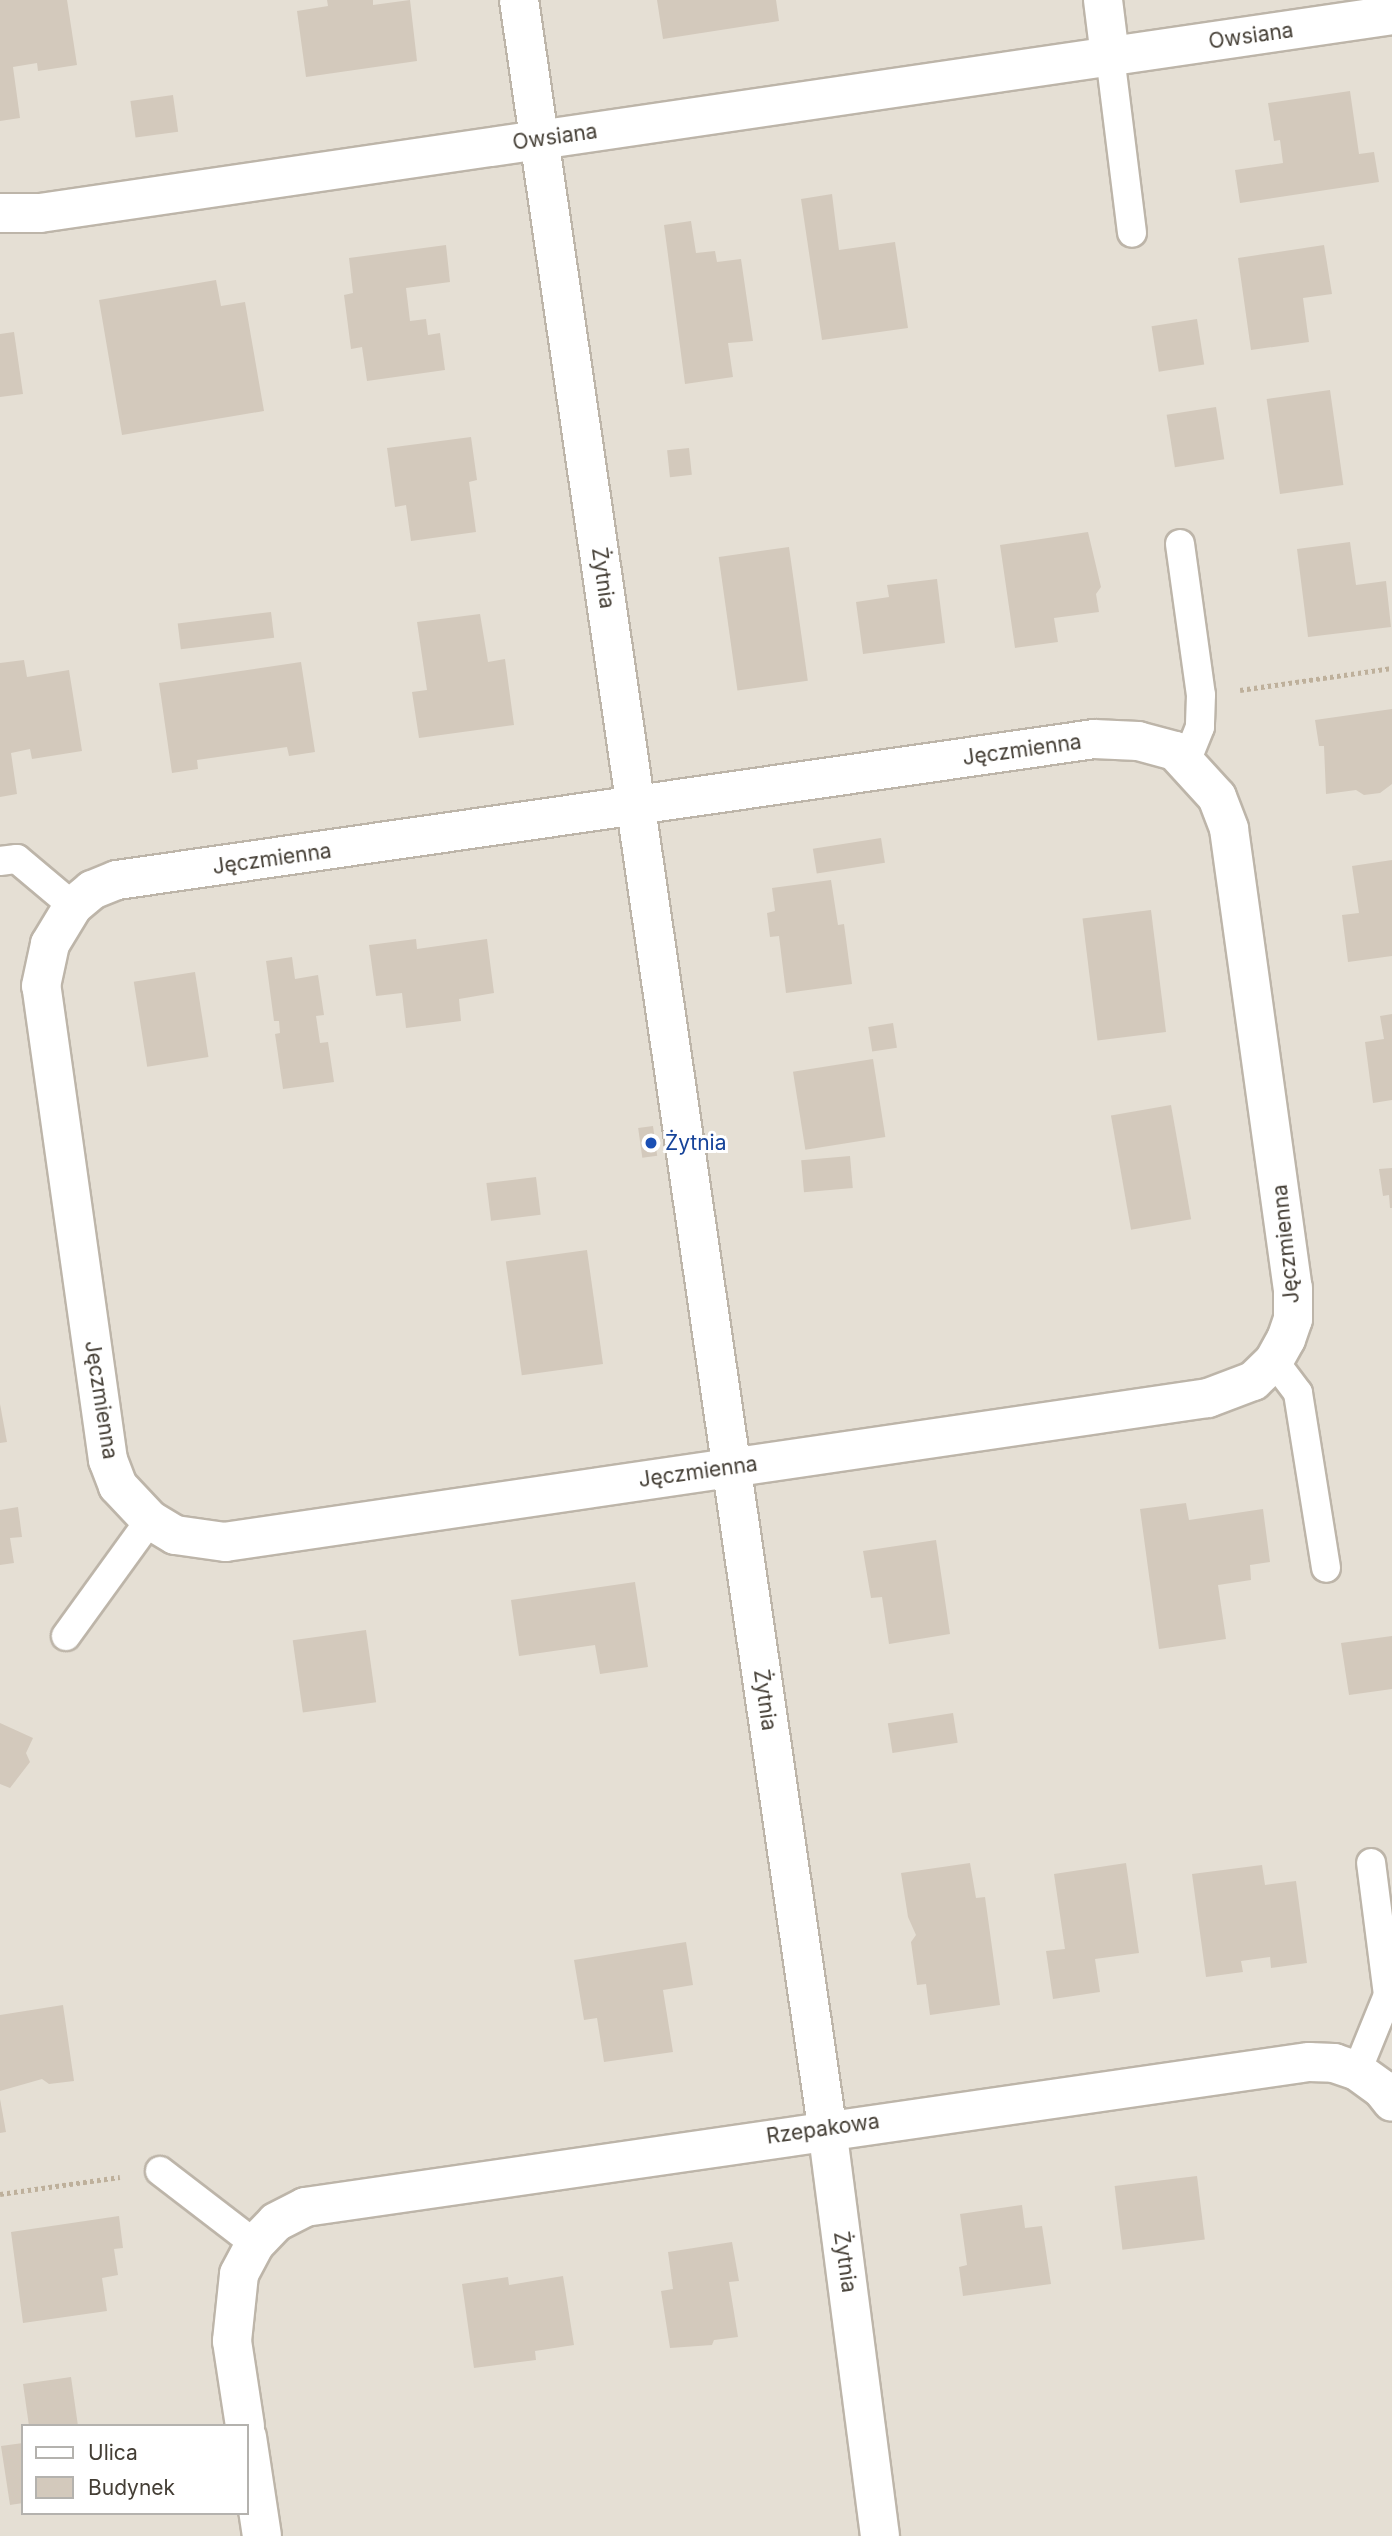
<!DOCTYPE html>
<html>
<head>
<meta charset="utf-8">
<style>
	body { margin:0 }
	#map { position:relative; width:1392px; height:2536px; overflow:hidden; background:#f2eee6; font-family:Inter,sans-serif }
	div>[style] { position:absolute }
	.residential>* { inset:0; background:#e5dfd4 }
	.building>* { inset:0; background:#d3c9bc; transform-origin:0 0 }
	.path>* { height:4.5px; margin-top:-2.25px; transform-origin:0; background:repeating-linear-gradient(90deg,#beb09b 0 3.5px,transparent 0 7px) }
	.roads { filter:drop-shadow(2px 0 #bdb5a9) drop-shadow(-2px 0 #bdb5a9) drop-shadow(0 2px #bdb5a9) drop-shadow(0 -2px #bdb5a9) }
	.lane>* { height:28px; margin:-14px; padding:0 14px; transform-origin:14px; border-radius:14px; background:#fff }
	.street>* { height:38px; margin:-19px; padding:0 19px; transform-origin:19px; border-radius:19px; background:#fff }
	.dots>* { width:19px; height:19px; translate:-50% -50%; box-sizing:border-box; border:4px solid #fff; border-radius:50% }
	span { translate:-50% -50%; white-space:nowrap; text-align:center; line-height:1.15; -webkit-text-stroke:6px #fff; paint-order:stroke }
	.street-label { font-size:21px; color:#443e35 }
	.transit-label { font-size:21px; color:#164399 }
	.left { translate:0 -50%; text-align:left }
	.legend { position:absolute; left:21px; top:2424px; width:228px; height:91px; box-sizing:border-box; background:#fff; border:2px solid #b4b2ae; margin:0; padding:9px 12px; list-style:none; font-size:21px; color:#443e35 }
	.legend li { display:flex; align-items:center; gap:14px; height:35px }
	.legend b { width:35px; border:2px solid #b4b2ae }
</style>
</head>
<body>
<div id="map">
	<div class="residential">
		<i style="clip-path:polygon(evenodd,0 0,1392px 0,1392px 2536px,0 2536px,0 0,23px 2426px,247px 2426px,247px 2513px,23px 2513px,23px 2426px)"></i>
	</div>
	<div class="building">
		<i style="clip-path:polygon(0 0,67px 0,77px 65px,38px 71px,37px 63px,13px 67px,20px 118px,0 121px)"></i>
		<i style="clip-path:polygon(327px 0,373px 0,373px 5px,410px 0,417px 61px,306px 77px,297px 11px,328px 6px)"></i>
		<i style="clip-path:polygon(657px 0,776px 0,779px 21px,663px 39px)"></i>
		<i style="clip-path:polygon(1350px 91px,1359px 154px,1374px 152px,1379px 182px,1240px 203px,1235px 170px,1283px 163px,1280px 140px,1274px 141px,1268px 103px)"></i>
		<i style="left:173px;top:95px;width:37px;height:43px;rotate:82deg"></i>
		<i style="clip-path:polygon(832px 194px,839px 250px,895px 242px,908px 328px,822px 340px,801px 199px)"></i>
		<i style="clip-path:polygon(691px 221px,696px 253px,715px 251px,717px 262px,741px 259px,753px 341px,728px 343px,733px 377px,685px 384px,664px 225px)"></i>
		<i style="clip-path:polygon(446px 245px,450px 282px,406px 288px,410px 321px,426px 319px,428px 335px,440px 333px,445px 370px,367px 381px,362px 347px,351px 349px,344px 295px,353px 293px,349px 258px)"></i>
		<i style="clip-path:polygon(1324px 245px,1332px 294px,1303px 298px,1309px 342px,1251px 350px,1238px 258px)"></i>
		<i style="clip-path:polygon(216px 280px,221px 306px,245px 302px,264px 411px,122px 435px,99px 300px)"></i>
		<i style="left:1197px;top:319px;width:46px;height:46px;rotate:81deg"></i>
		<i style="clip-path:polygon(14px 332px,23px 394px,0 397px,0 334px)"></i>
		<i style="left:1330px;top:390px;width:96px;height:64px;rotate:82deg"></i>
		<i style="left:1216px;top:407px;width:53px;height:50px;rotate:81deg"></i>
		<i style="clip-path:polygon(471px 437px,477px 480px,469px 482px,476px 532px,411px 541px,406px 505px,395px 507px,387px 448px)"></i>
		<i style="left:689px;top:448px;width:27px;height:22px;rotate:84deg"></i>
		<i style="clip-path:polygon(1088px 532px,1101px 587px,1096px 594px,1099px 612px,1054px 618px,1058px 642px,1015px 648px,1000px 545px)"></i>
		<i style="clip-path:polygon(1350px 542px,1356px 585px,1386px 581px,1391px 627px,1308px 637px,1297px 549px)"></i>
		<i style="left:789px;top:547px;width:135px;height:71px;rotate:82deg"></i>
		<i style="clip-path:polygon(937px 579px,945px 643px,863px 654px,856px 602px,889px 597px,887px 585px)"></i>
		<i style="left:271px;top:612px;width:26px;height:94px;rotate:83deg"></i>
		<i style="clip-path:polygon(480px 614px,488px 662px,505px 659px,514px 725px,419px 738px,412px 692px,427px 690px,417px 622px)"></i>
		<i style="clip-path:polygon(24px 660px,27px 677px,69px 670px,82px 751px,32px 759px,30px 749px,11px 753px,17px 794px,0 797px,0 663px)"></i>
		<i style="clip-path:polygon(301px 662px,315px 752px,289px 756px,287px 747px,197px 760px,198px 769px,172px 773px,159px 683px)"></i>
		<i style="clip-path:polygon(1392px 709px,1392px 784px,1380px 793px,1364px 795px,1356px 790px,1326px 794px,1324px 746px,1319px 746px,1315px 720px)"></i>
		<i style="left:881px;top:838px;width:25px;height:69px;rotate:81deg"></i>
		<i style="clip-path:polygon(1392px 860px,1392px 956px,1348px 962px,1342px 915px,1359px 913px,1352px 866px)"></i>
		<i style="clip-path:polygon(831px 880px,838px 925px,844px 924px,852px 984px,786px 993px,779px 936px,770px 937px,767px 913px,775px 911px,772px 888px)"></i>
		<i style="left:1151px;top:910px;width:123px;height:69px;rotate:83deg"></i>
		<i style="clip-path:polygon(416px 939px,417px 949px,487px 939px,494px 993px,459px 999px,461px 1021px,406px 1028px,402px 993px,376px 996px,369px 945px)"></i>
		<i style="clip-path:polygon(292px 957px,295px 979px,318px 975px,324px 1015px,316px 1016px,320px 1043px,328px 1042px,334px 1082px,283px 1089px,275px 1034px,280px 1033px,279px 1021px,274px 1021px,266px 961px)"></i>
		<i style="left:195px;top:972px;width:86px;height:62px;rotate:81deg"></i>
		<i style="clip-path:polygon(1392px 1014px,1392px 1100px,1373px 1103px,1365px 1042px,1384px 1039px,1380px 1016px)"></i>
		<i style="left:893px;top:1023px;width:25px;height:25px;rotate:81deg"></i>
		<i style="left:873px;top:1059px;width:79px;height:81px;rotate:81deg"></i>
		<i style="left:1171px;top:1105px;width:116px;height:61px;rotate:80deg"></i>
		<i style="left:653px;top:1126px;width:30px;height:15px;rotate:82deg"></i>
		<i style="left:850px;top:1156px;width:32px;height:49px;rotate:85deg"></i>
		<i style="clip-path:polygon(1392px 1168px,1392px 1208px,1390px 1208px,1389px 1195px,1383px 1196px,1379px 1169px)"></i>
		<i style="left:536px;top:1177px;width:38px;height:50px;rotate:83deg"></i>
		<i style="left:587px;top:1250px;width:115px;height:82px;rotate:82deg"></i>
		<i style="clip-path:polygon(0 1404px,7px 1442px,0 1443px)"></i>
		<i style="clip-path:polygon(1186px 1503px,1189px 1520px,1263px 1509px,1270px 1562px,1250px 1565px,1251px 1580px,1218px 1585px,1226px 1639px,1159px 1649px,1140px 1509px)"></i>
		<i style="clip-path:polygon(18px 1507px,22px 1537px,10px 1538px,14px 1563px,0 1565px,0 1510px)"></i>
		<i style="clip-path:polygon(936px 1540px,950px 1634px,889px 1644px,882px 1597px,871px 1598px,863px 1551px)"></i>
		<i style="clip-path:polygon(635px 1582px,648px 1667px,600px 1674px,595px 1645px,519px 1656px,511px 1600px)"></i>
		<i style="left:366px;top:1630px;width:73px;height:74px;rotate:82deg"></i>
		<i style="clip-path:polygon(1392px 1636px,1392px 1689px,1349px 1695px,1341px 1643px)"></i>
		<i style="left:953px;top:1713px;width:30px;height:66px;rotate:81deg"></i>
		<i style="clip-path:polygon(0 1723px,33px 1738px,26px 1753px,30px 1762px,10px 1788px,0 1784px)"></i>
		<i style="clip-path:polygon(970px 1863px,976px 1898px,985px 1897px,1000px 2005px,930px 2015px,926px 1984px,917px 1985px,911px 1942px,916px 1935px,908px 1917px,901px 1873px)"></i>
		<i style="clip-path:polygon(1126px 1863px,1139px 1953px,1095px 1959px,1100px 1992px,1053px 1999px,1046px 1951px,1065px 1949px,1054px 1874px)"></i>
		<i style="clip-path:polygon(1262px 1865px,1265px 1885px,1296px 1881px,1307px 1963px,1271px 1968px,1270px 1957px,1241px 1961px,1243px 1972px,1206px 1977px,1192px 1874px)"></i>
		<i style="clip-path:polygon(686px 1942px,693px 1985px,663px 1990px,673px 2052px,604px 2062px,597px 2018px,584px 2020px,574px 1960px)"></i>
		<i style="clip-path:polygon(63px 2005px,74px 2081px,49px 2084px,42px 2079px,0 2091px,0 2015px)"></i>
		<i style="clip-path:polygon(0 2099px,6px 2132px,0 2133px)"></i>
		<i style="left:1197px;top:2176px;width:64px;height:83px;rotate:83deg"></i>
		<i style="clip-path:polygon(1022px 2205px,1025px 2228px,1042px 2226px,1051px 2284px,963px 2296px,959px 2267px,967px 2265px,960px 2214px)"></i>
		<i style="clip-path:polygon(119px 2216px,123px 2248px,114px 2249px,118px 2275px,102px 2278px,107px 2311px,23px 2323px,11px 2232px)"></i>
		<i style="clip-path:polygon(732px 2242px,739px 2281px,729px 2282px,738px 2337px,714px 2340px,712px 2345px,670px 2348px,661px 2291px,673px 2289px,668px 2252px)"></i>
		<i style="clip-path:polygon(563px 2276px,574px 2345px,535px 2351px,536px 2360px,474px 2368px,462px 2284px,508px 2277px,509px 2285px)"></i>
		<i style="clip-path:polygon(71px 2377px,78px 2426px,29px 2426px,23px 2384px)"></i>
		<i style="clip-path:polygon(23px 2443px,23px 2503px,10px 2505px,1px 2446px)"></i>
	</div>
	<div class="path">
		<i style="left:1240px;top:690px;width:154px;rotate:-8.2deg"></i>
		<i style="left:0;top:2194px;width:121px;rotate:-8.1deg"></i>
	</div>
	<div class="roads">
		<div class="lane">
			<i style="left:1110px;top:56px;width:178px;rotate:82.9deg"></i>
			<i style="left:1180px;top:544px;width:152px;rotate:82.1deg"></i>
			<i style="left:1201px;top:695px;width:32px;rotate:92deg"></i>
			<i style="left:1200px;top:727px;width:35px;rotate:112deg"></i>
			<i style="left:0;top:861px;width:17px;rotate:-7deg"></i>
			<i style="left:17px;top:859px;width:73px;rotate:40deg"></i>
			<i style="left:1274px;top:1361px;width:40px;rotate:53deg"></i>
			<i style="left:1298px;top:1393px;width:177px;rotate:80.9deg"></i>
			<i style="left:66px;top:1636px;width:143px;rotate:-54.1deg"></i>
			<i style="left:1357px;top:2071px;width:82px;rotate:-67.8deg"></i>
			<i style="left:1388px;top:1995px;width:133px;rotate:-97.3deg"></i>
			<i style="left:160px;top:2171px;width:120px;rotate:37.5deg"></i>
		</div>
		<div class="street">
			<i style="left:519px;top:0;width:2150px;rotate:81.76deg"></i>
			<i style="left:827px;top:2128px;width:411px;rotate:82.6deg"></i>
			<i style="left:1103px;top:0;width:56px;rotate:82.9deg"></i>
			<i style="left:0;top:213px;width:40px"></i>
			<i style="left:40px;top:213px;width:1366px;rotate:-8.33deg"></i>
			<i style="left:1094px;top:739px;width:44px;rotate:2.6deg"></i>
			<i style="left:1138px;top:741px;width:38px;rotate:15deg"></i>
			<i style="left:1175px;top:751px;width:62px;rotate:47.6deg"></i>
			<i style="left:1217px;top:797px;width:34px;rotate:69deg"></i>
			<i style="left:1229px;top:829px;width:463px;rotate:82.1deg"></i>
			<i style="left:1293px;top:1288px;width:31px;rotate:90deg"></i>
			<i style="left:1293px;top:1319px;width:21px;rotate:109deg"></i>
			<i style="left:1286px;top:1339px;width:25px;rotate:119deg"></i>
			<i style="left:1274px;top:1361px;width:29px;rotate:136deg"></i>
			<i style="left:1253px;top:1381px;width:48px;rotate:159.3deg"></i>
			<i style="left:1208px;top:1398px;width:993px;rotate:171.67deg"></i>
			<i style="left:225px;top:1542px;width:50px;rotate:-172deg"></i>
			<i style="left:175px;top:1535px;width:29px;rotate:-149deg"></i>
			<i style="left:150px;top:1520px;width:47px;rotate:-133.3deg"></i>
			<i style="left:118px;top:1486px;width:28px;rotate:-111deg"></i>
			<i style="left:108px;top:1460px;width:479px;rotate:-98deg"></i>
			<i style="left:41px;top:986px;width:43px;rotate:-77.9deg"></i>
			<i style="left:50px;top:944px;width:44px;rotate:-58.8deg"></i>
			<i style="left:73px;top:906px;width:25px;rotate:-40deg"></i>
			<i style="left:92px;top:890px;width:27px;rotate:-22deg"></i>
			<i style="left:117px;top:880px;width:987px;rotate:-8.21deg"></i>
			<i style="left:245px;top:2426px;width:86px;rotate:-98.7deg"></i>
			<i style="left:232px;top:2341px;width:67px;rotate:-84deg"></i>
			<i style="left:239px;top:2274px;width:34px;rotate:-62deg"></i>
			<i style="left:255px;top:2244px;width:30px;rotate:-46deg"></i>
			<i style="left:276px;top:2222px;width:33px;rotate:-27deg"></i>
			<i style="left:305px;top:2207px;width:1014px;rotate:-8.22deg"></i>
			<i style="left:1309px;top:2062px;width:25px;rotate:2deg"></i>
			<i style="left:1334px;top:2063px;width:24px;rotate:19deg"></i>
			<i style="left:1357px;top:2071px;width:31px;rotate:36deg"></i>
			<i style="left:1382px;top:2089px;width:16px;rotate:52deg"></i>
			<i style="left:247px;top:2437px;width:100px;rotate:81.4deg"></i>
		</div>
	</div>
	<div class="dots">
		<i style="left:651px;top:1143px;background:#1a4fb4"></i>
	</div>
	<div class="street-label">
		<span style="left:1251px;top:36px;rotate:-8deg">Owsiana</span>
		<span style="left:555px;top:137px;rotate:-8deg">Owsiana</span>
		<span style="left:603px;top:578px;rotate:82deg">Żytnia</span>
		<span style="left:1022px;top:750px;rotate:-8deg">Jęczmienna</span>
		<span style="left:272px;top:859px;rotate:-8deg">Jęczmienna</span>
		<span style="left:1286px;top:1244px;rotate:-96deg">Jęczmienna</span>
		<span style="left:101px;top:1400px;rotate:81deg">Jęczmienna</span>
		<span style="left:698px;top:1472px;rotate:-8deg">Jęczmienna</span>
		<span style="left:765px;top:1700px;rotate:82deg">Żytnia</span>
		<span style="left:823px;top:2129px;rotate:-8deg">Rzepakowa</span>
		<span style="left:845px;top:2262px;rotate:82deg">Żytnia</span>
	</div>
	<div class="transit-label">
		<span class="left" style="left:665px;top:1143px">Żytnia</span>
	</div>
	<ul class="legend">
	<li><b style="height:9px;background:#fff"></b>Ulica</li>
	<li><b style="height:19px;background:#d3c9bc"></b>Budynek</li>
	</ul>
</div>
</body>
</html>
